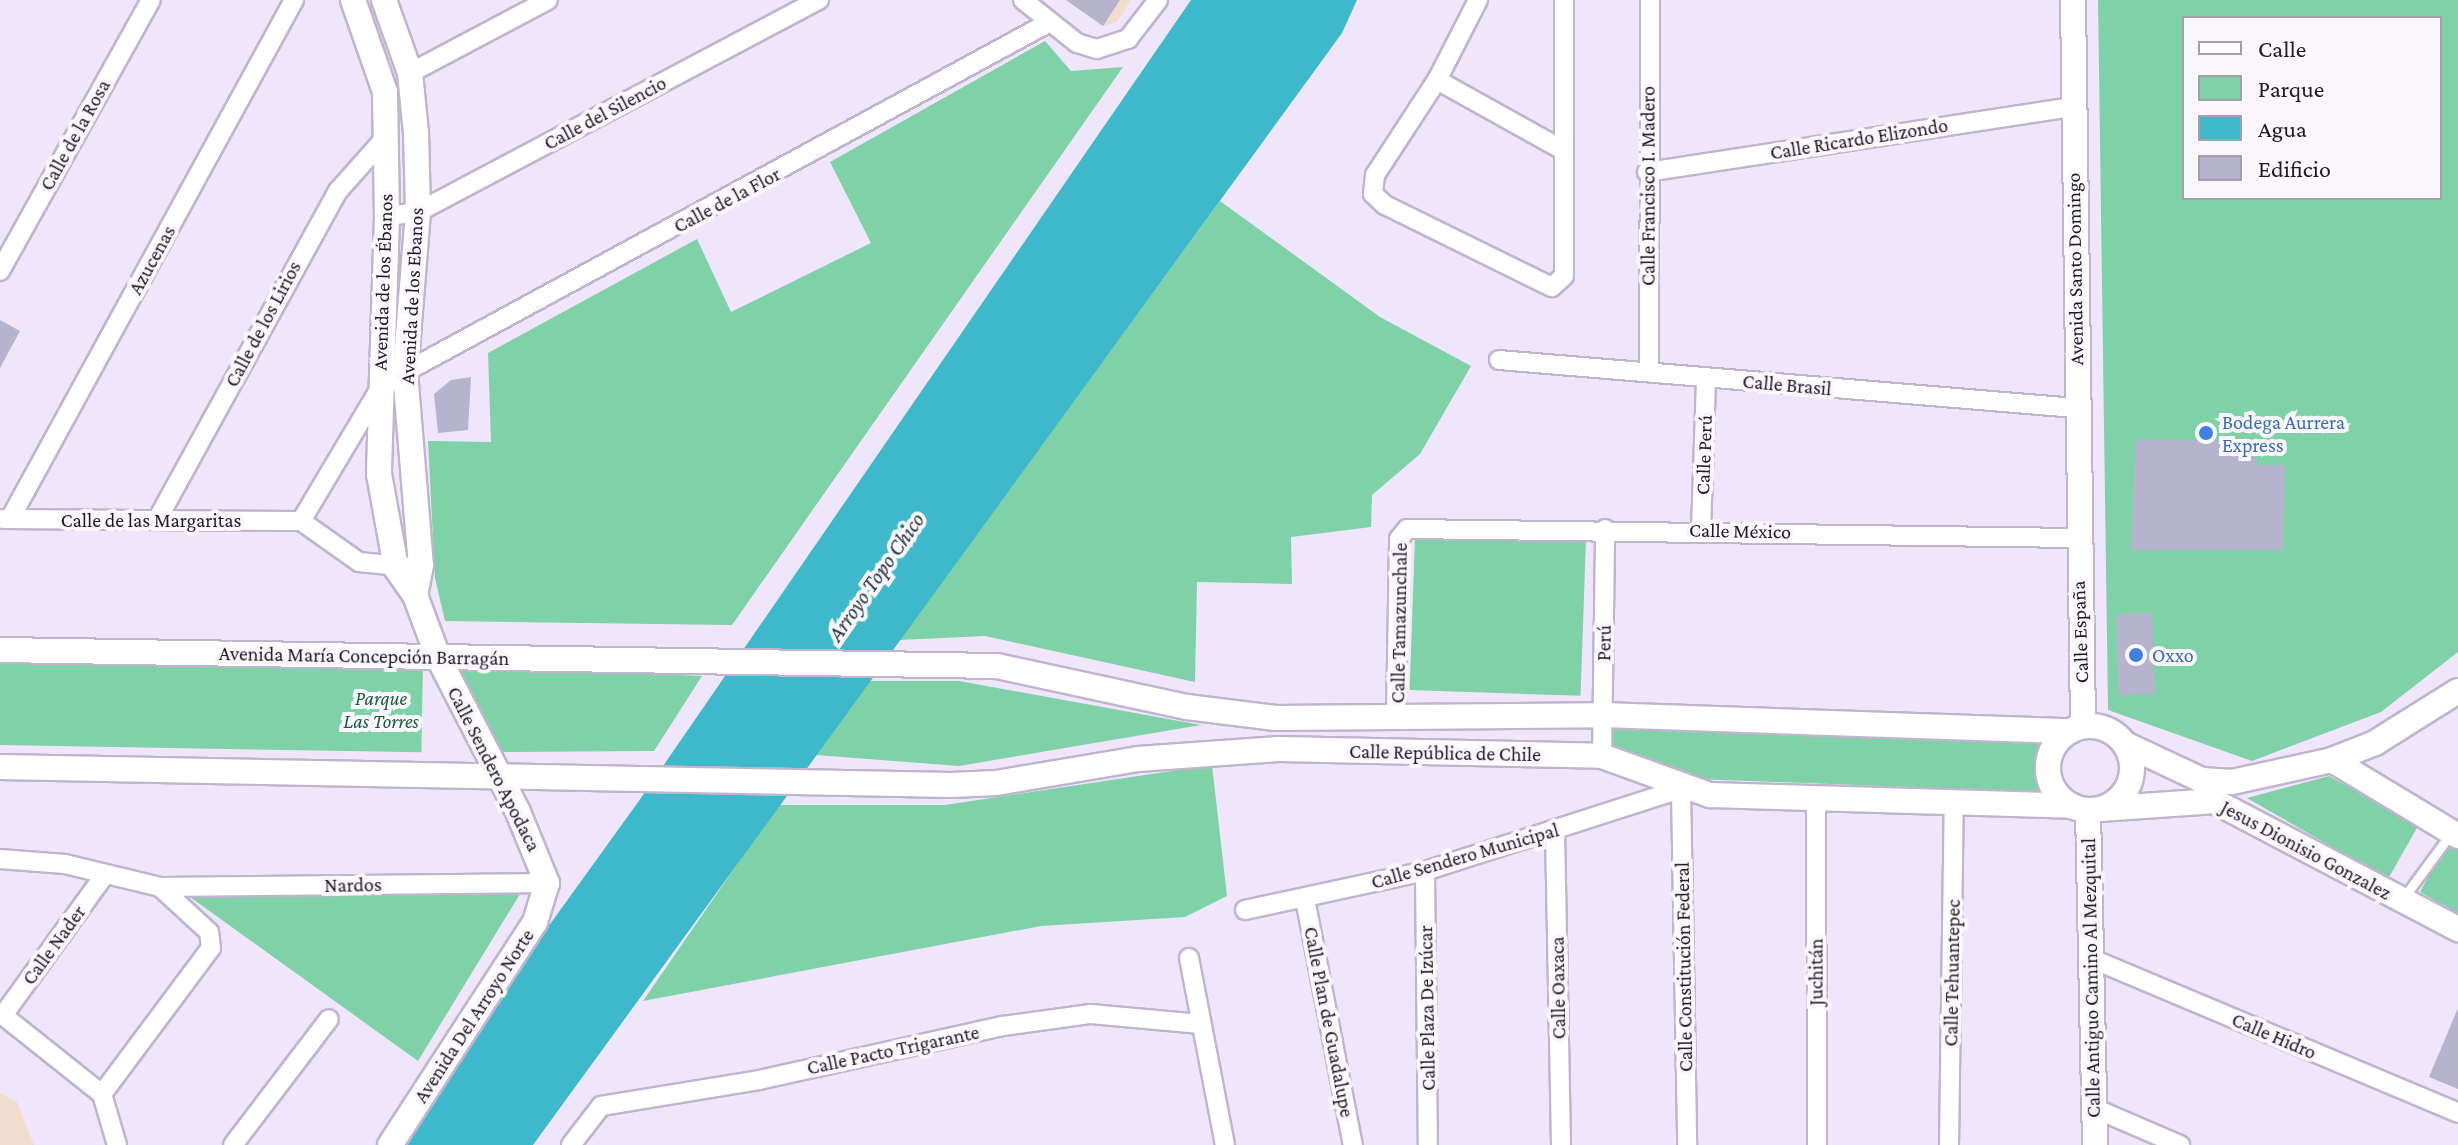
<!DOCTYPE html>
<html>
<head>
<meta charset="utf-8">
<style>
	body { margin:0 }
	#map { position:relative; width:2458px; height:1145px; overflow:hidden; background:#f0e6fc; font-family:"Crimson Pro",serif }
	div>[style] { position:absolute }
	.education>* { inset:0; background:#f0ddcd }
	.green>* { inset:0; background:#7fd1a8; transform-origin:0 0 }
	.water>* { inset:0; background:#3eb9cb }
	.building>* { inset:0; background:#b6b3ce; transform-origin:0 0 }
	.roads { filter:drop-shadow(2px 0 #c0b4ce) drop-shadow(-2px 0 #c0b4ce) drop-shadow(0 2px #c0b4ce) drop-shadow(0 -2px #c0b4ce) }
	.service>* { height:9px; margin:-4.5px; padding:0 4.5px; transform-origin:4.5px; border-radius:4.5px; background:#fff }
	.minor>* { height:18px; margin:-9px; padding:0 9px; transform-origin:9px; border-radius:9px; background:#fff }
	.tertiary>* { height:24px; margin:-12px; padding:0 12px; transform-origin:12px; border-radius:12px; background:#fff }
	.tertiary>.ring { margin:-12px; padding:0; box-sizing:content-box; background:none; border:24px solid #fff; border-radius:50% }
	.dots>* { width:22px; height:22px; translate:-50% -50%; box-sizing:border-box; border:4px solid #f9f7fc; border-radius:50% }
	span { translate:-50% -50%; white-space:nowrap; text-align:center; line-height:1.15; -webkit-text-stroke:8px #f9f7fc; paint-order:stroke }
	.street-label { font-size:20px; color:#1f1a24 }
	.shop-label { font-size:20px; color:#366cbe }
	.left { translate:0 -50%; text-align:left }
	.park-label { font-size:20px; color:#185c40; font-style:italic }
	.water-label { font-size:22px; color:#1d3235; font-style:italic }
	.legend { position:absolute; left:2182px; top:16px; width:260px; height:184px; box-sizing:border-box; background:#f9f7fc; border:2px solid #a29fa6; margin:0; padding:10px 14px; list-style:none; font-size:24px; color:#1f1a24 }
	.legend li { display:flex; align-items:center; gap:16px; height:40px }
	.legend b { width:40px; border:2px solid #a29fa6 }
</style>
</head>
<body>
<div id="map">
	<div class="education">
		<i style="clip-path:polygon(1066px 0,1131px 0,1117px 22px,1103px 26px)"></i>
		<i style="clip-path:polygon(0 1093px,17px 1102px,34px 1145px,0 1145px)"></i>
	</div>
	<div class="green">
		<i style="clip-path:polygon(evenodd,2098px 0,2458px 0,2458px 652px,2381px 712px,2252px 761px,2108px 710px,2098px 0,2184px 18px,2440px 18px,2440px 198px,2184px 198px,2184px 18px)"></i>
		<i style="clip-path:polygon(1045px 41px,1071px 71px,1123px 67px,732px 625px,445px 621px,435px 578px,428px 441px,491px 442px,488px 353px,697px 239px,731px 312px,871px 243px,830px 162px)"></i>
		<i style="clip-path:polygon(1220px 201px,1380px 317px,1471px 366px,1420px 454px,1372px 495px,1371px 527px,1291px 537px,1292px 584px,1197px 582px,1195px 682px,985px 636px,899px 640px)"></i>
		<i style="left:1415px;top:536px;width:171px;height:154px;rotate:2deg"></i>
		<i style="left:0;top:657px;width:423px;height:88px;rotate:1deg"></i>
		<i style="clip-path:polygon(454px 666px,702px 676px,654px 751px,498px 752px)"></i>
		<i style="clip-path:polygon(860px 681px,959px 681px,1201px 725px,959px 766px,816px 755px)"></i>
		<i style="clip-path:polygon(1612px 730px,1858px 732px,2040px 740px,2042px 792px,1670px 778px,1610px 744px)"></i>
		<i style="clip-path:polygon(1212px 765px,1227px 896px,1185px 917px,1041px 926px,643px 1001px,778px 805px,945px 805px)"></i>
		<i style="clip-path:polygon(2329px 776px,2418px 826px,2388px 879px,2247px 798px)"></i>
		<i style="clip-path:polygon(2447px 842px,2458px 848px,2458px 913px,2420px 892px)"></i>
		<i style="clip-path:polygon(520px 894px,418px 1061px,190px 897px)"></i>
	</div>
	<div class="water">
		<i style="clip-path:polygon(1191px 0,1357px 0,1342px 33px,533px 1145px,391px 1145px,641px 798px)"></i>
	</div>
	<div class="building">
		<i style="clip-path:polygon(1066px 0,1120px 0,1103px 26px)"></i>
		<i style="clip-path:polygon(0 320px,20px 331px,0 368px)"></i>
		<i style="clip-path:polygon(471px 377px,468px 430px,438px 433px,434px 394px,451px 380px)"></i>
		<i style="clip-path:polygon(2136px 439px,2255px 442px,2256px 465px,2285px 465px,2283px 550px,2131px 550px)"></i>
		<i style="left:2152px;top:613px;width:81px;height:36px;rotate:88deg"></i>
		<i style="clip-path:polygon(2458px 1008px,2458px 1089px,2429px 1077px)"></i>
	</div>
	<div class="roads">
		<div class="service">
			<i style="left:2404px;top:897px;width:81px;rotate:-53.6deg"></i>
		</div>
		<div class="minor">
			<i style="left:1023px;top:0;width:69px;rotate:38.5deg"></i>
			<i style="left:1077px;top:43px;width:21px;rotate:17deg"></i>
			<i style="left:1097px;top:49px;width:33px;rotate:-18deg"></i>
			<i style="left:1128px;top:39px;width:49px;rotate:-52.4deg"></i>
			<i style="left:1478px;top:0;width:90px;rotate:117.1deg"></i>
			<i style="left:1437px;top:80px;width:113px;rotate:123.1deg"></i>
			<i style="left:1375px;top:175px;width:19px;rotate:96deg"></i>
			<i style="left:1373px;top:194px;width:16px;rotate:43deg"></i>
			<i style="left:1385px;top:205px;width:186px;rotate:26.2deg"></i>
			<i style="left:1552px;top:287px;width:16px;rotate:-43deg"></i>
			<i style="left:1564px;top:276px;width:276px;rotate:-90deg"></i>
			<i style="left:410px;top:73px;width:156px;rotate:-27.9deg"></i>
			<i style="left:1437px;top:80px;width:144px;rotate:29.1deg"></i>
			<i style="left:1647px;top:172px;width:430px;rotate:-8.7deg"></i>
			<i style="left:387px;top:216px;width:31px;rotate:-7deg"></i>
			<i style="left:418px;top:212px;width:454px;rotate:-27.9deg"></i>
			<i style="left:0;top:271px;width:310px;rotate:-60.9deg"></i>
			<i style="left:1499px;top:360px;width:579px;rotate:4.76deg"></i>
			<i style="left:1649px;top:372px;width:372px;rotate:-89.8deg"></i>
			<i style="left:3px;top:519px;width:298px;rotate:0.4deg"></i>
			<i style="left:10px;top:519px;width:592px;rotate:-61.31deg"></i>
			<i style="left:157px;top:520px;width:376px;rotate:-61.2deg"></i>
			<i style="left:338px;top:191px;width:71px;rotate:-48.4deg"></i>
			<i style="left:301px;top:521px;width:152px;rotate:-59.2deg"></i>
			<i style="left:379px;top:390px;width:32px;rotate:-35deg"></i>
			<i style="left:405px;top:372px;width:732px;rotate:-28.49deg"></i>
			<i style="left:301px;top:521px;width:71px;rotate:35.3deg"></i>
			<i style="left:359px;top:562px;width:50px;rotate:5.7deg"></i>
			<i style="left:1701px;top:531px;width:153px;rotate:-88.1deg"></i>
			<i style="left:1396px;top:716px;width:177px;rotate:-89deg"></i>
			<i style="left:1399px;top:539px;width:13px;rotate:-51deg"></i>
			<i style="left:1407px;top:529px;width:670px;rotate:0.77deg"></i>
			<i style="left:1602px;top:756px;width:227px;rotate:-89.2deg"></i>
			<i style="left:1816px;top:798px;width:347px;rotate:89.8deg"></i>
			<i style="left:1555px;top:831px;width:314px;rotate:88.9deg"></i>
			<i style="left:0;top:859px;width:65px;rotate:4.4deg"></i>
			<i style="left:65px;top:864px;width:98px;rotate:13.6deg"></i>
			<i style="left:160px;top:887px;width:387px;rotate:-0.6deg"></i>
			<i style="left:1425px;top:871px;width:274px;rotate:89.4deg"></i>
			<i style="left:1305px;top:899px;width:251px;rotate:79deg"></i>
			<i style="left:1245px;top:910px;width:184px;rotate:-12.2deg"></i>
			<i style="left:1425px;top:871px;width:269px;rotate:-17.8deg"></i>
			<i style="left:1681px;top:789px;width:356px;rotate:89deg"></i>
			<i style="left:1189px;top:958px;width:190px;rotate:79.1deg"></i>
			<i style="left:2090px;top:958px;width:399px;rotate:22.8deg"></i>
			<i style="left:0;top:1013px;width:130px;rotate:38.5deg"></i>
			<i style="left:102px;top:1094px;width:53px;rotate:73.6deg"></i>
			<i style="left:4px;top:1014px;width:170px;rotate:-54.1deg"></i>
			<i style="left:102px;top:1094px;width:182px;rotate:-53.3deg"></i>
			<i style="left:211px;top:948px;width:16px;rotate:-97deg"></i>
			<i style="left:209px;top:932px;width:67px;rotate:-137.4deg"></i>
			<i style="left:2094px;top:1108px;width:94px;rotate:23.3deg"></i>
			<i style="left:233px;top:1145px;width:158px;rotate:-52.7deg"></i>
			<i style="left:571px;top:1145px;width:49px;rotate:-52.4deg"></i>
			<i style="left:601px;top:1106px;width:160px;rotate:-9.3deg"></i>
			<i style="left:759px;top:1080px;width:250px;rotate:-12.5deg"></i>
			<i style="left:1003px;top:1026px;width:89px;rotate:-7.8deg"></i>
			<i style="left:1091px;top:1014px;width:110px;rotate:5.2deg"></i>
			<i style="left:1949px;top:1145px;width:343px;rotate:-89.2deg"></i>
		</div>
		<div class="tertiary">
			<i style="left:353px;top:0;width:97px;rotate:70.8deg"></i>
			<i style="left:385px;top:92px;width:124px;rotate:89.1deg"></i>
			<i style="left:387px;top:216px;width:258px;rotate:91.8deg"></i>
			<i style="left:379px;top:474px;width:96px;rotate:79.7deg"></i>
			<i style="left:396px;top:568px;width:33px;rotate:55deg"></i>
			<i style="left:415px;top:595px;width:66px;rotate:69.6deg"></i>
			<i style="left:438px;top:657px;width:174px;rotate:62.7deg"></i>
			<i style="left:518px;top:812px;width:77px;rotate:67.8deg"></i>
			<i style="left:547px;top:883px;width:41px;rotate:107.1deg"></i>
			<i style="left:535px;top:922px;width:266px;rotate:123deg"></i>
			<i style="left:384px;top:0;width:77px;rotate:70.4deg"></i>
			<i style="left:410px;top:73px;width:60px;rotate:84.3deg"></i>
			<i style="left:416px;top:133px;width:79px;rotate:88.5deg"></i>
			<i style="left:418px;top:212px;width:161px;rotate:94.6deg"></i>
			<i style="left:405px;top:372px;width:194px;rotate:85.3deg"></i>
			<i style="left:421px;top:565px;width:31px;rotate:101deg"></i>
			<i style="left:2073px;top:0;width:726px;rotate:89.21deg"></i>
			<i style="left:0;top:650px;width:997px;rotate:0.92deg"></i>
			<i style="left:997px;top:666px;width:194px;rotate:12.2deg"></i>
			<i style="left:1187px;top:707px;width:89px;rotate:7.1deg"></i>
			<i style="left:1275px;top:718px;width:328px;rotate:-0.5deg"></i>
			<i style="left:1603px;top:715px;width:467px;rotate:2deg"></i>
			<i class="ring" style="left:2048px;top:726px;width:60px;height:60px"></i>
			<i style="left:2125px;top:744px;width:85px;rotate:25.1deg"></i>
			<i style="left:2202px;top:780px;width:30px;rotate:4deg"></i>
			<i style="left:2232px;top:782px;width:102px;rotate:-12.4deg"></i>
			<i style="left:2332px;top:760px;width:46px;rotate:-21.6deg"></i>
			<i style="left:2375px;top:743px;width:98px;rotate:-32.1deg"></i>
			<i style="left:2332px;top:760px;width:147px;rotate:31.1deg"></i>
			<i style="left:0;top:767px;width:951px;rotate:1.08deg"></i>
			<i style="left:951px;top:785px;width:45px;rotate:-2.5deg"></i>
			<i style="left:996px;top:783px;width:144px;rotate:-9.6deg"></i>
			<i style="left:1138px;top:759px;width:141px;rotate:-4.1deg"></i>
			<i style="left:1279px;top:749px;width:323px;rotate:1.2deg"></i>
			<i style="left:1602px;top:756px;width:115px;rotate:19.9deg"></i>
			<i style="left:1710px;top:795px;width:362px;rotate:1.7deg"></i>
			<i style="left:2100px;top:809px;width:114px;rotate:-4deg"></i>
			<i style="left:2214px;top:801px;width:276px;rotate:27.7deg"></i>
			<i style="left:2088px;top:810px;width:335px;rotate:88.8deg"></i>
		</div>
	</div>
	<div class="dots">
		<i style="left:2206px;top:433px;background:#3f7fe0"></i>
		<i style="left:2136px;top:655px;background:#3f7fe0"></i>
	</div>
	<div class="street-label">
		<span style="left:605px;top:113px;rotate:-28deg">Calle del Silencio</span>
		<span style="left:75px;top:135px;rotate:-61deg">Calle de la Rosa</span>
		<span style="left:1859px;top:139px;rotate:-9deg">Calle Ricardo Elizondo</span>
		<span style="left:1648px;top:186px;rotate:-90deg">Calle Francisco I. Madero</span>
		<span style="left:727px;top:200px;rotate:-28deg">Calle de la Flor</span>
		<span style="left:152px;top:260px;rotate:-61deg">Azucenas</span>
		<span style="left:2075px;top:269px;rotate:-91deg">Avenida Santo Domingo</span>
		<span style="left:383px;top:282px;rotate:-88deg">Avenida de los Ébanos</span>
		<span style="left:412px;top:296px;rotate:-87deg">Avenida de los Ebanos</span>
		<span style="left:263px;top:324px;rotate:-62deg">Calle de los Lirios</span>
		<span style="left:1787px;top:385px;rotate:5deg">Calle Brasil</span>
		<span style="left:1704px;top:455px;rotate:-88deg">Calle Perú</span>
		<span style="left:151px;top:520px">Calle de las Margaritas</span>
		<span style="left:1740px;top:531px;rotate:1deg">Calle México</span>
		<span style="left:1399px;top:623px;rotate:-89deg">Calle Tamazunchale</span>
		<span style="left:2080px;top:632px;rotate:-92deg">Calle España</span>
		<span style="left:1604px;top:643px;rotate:-89deg">Perú</span>
		<span style="left:364px;top:656px;rotate:1deg">Avenida María Concepción Barragán</span>
		<span style="left:1445px;top:753px;rotate:1deg">Calle República de Chile</span>
		<span style="left:494px;top:769px;rotate:63deg">Calle Sendero Apodaca</span>
		<span style="left:2306px;top:850px;rotate:28deg">Jesus Dionisio Gonzalez</span>
		<span style="left:1465px;top:856px;rotate:-16deg">Calle Sendero Municipal</span>
		<span style="left:353px;top:885px;rotate:-1deg">Nardos</span>
		<span style="left:54px;top:945px;rotate:-54deg">Calle Nader</span>
		<span style="left:1684px;top:967px;rotate:-91deg">Calle Constitución Federal</span>
		<span style="left:1816px;top:972px;rotate:-90deg">Juchitán</span>
		<span style="left:1952px;top:973px;rotate:-89deg">Calle Tehuantepec</span>
		<span style="left:2091px;top:978px;rotate:-91deg">Calle Antiguo Camino Al Mezquital</span>
		<span style="left:1558px;top:988px;rotate:-91deg">Calle Oaxaca</span>
		<span style="left:1427px;top:1008px;rotate:-91deg">Calle Plaza De Izúcar</span>
		<span style="left:474px;top:1016px;rotate:-57deg">Avenida Del Arroyo Norte</span>
		<span style="left:1329px;top:1022px;rotate:79deg">Calle Plan de Guadalupe</span>
		<span style="left:2274px;top:1036px;rotate:23deg">Calle Hidro</span>
		<span style="left:893px;top:1050px;rotate:-12deg">Calle Pacto Trigarante</span>
	</div>
	<div class="shop-label">
		<span class="left" style="left:2222px;top:434px">Bodega Aurrera<br>Express</span>
		<span class="left" style="left:2152px;top:655px">Oxxo</span>
	</div>
	<div class="park-label">
		<span style="left:381px;top:710px">Parque<br>Las Torres</span>
	</div>
	<div class="water-label">
		<span style="left:876px;top:577px;rotate:-55deg">Arroyo Topo Chico</span>
	</div>
	<ul class="legend">
	<li><b style="height:10px;background:#fff"></b>Calle</li>
	<li><b style="height:22px;background:#7fd1a8"></b>Parque</li>
	<li><b style="height:22px;background:#3eb9cb"></b>Agua</li>
	<li><b style="height:22px;background:#b6b3ce"></b>Edificio</li>
	</ul>
</div>
</body>
</html>
